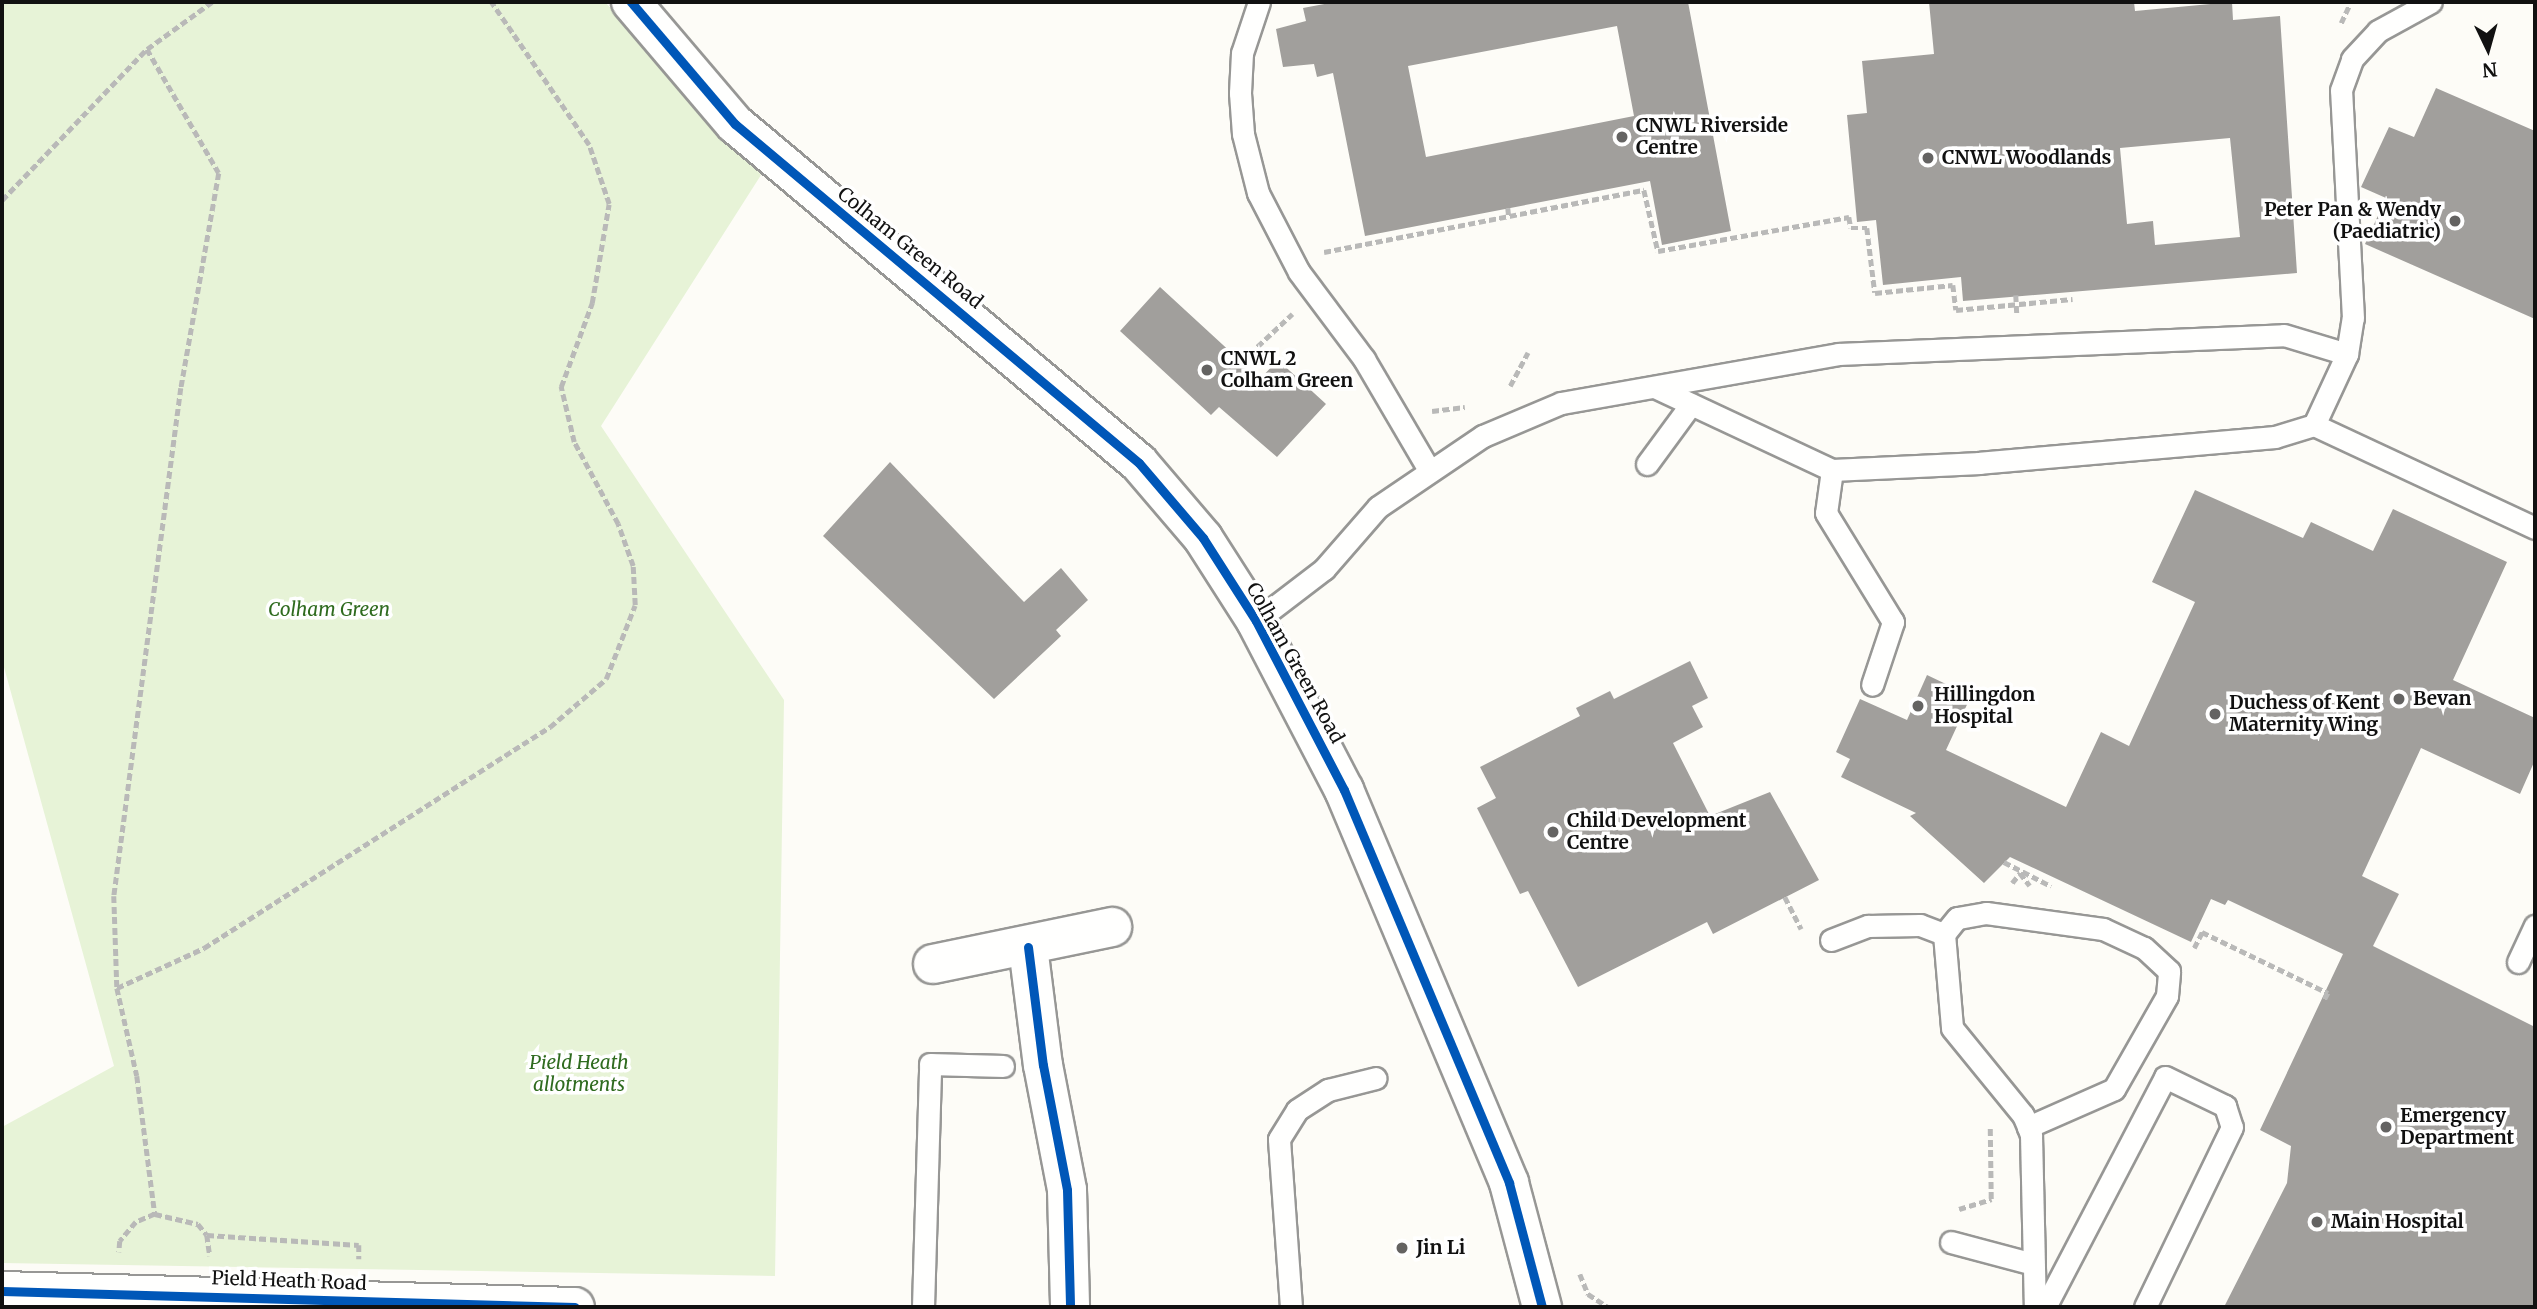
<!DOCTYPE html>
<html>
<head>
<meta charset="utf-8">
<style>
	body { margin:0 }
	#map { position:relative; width:2537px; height:1309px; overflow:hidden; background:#fdfcf7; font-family:Merriweather,serif }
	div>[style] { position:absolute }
	.green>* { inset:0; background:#e7f3d7 }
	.building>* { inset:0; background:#a19f9c }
	.path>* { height:4.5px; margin-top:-2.25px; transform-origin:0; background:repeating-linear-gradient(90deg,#b9b9b8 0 7px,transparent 0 10.5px) }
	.roads { filter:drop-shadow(2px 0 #979795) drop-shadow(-2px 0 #979795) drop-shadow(0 2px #979795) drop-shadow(0 -2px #979795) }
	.service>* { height:21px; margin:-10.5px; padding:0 10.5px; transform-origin:10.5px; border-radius:10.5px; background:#fffffe }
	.minor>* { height:38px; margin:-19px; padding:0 19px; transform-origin:19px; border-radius:19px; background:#fffffe }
	.tertiary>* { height:38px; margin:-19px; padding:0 19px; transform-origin:19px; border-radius:19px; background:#fffffe }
	.cycleway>* { height:9px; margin:-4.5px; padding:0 4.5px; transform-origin:4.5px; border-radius:4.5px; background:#0057b8 }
	.dots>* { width:19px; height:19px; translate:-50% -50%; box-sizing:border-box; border:4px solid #fff; border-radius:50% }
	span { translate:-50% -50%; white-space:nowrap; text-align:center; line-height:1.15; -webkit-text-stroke:7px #fff; paint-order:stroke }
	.poi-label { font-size:19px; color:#111; font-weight:700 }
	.left { translate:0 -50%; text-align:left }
	.right { translate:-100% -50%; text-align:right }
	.street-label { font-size:19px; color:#111 }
	.park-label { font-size:19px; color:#2f6b1f; font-style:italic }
	.frame { position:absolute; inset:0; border:4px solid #111; pointer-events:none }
	.north { position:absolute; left:2453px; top:14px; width:70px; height:70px; -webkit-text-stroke:5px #fff; paint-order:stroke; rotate:175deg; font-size:19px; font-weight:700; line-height:28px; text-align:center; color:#111 }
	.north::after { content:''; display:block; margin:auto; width:24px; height:32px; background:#111; clip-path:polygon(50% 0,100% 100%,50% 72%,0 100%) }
</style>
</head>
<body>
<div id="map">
	<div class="green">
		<i style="clip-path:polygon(2px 2px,605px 2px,761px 175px,601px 426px,784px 700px,775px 1276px,2px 1263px,2px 1127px,114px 1066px,2px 660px)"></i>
	</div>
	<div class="building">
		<i style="clip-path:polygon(evenodd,1335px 2px,1688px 2px,1731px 231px,1662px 245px,1650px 181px,1365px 236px,1333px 73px,1317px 77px,1314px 64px,1283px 67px,1276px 29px,1306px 21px,1303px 8px,1335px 2px,1617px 26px,1634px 116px,1426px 157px,1408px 66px,1617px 26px)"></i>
		<i style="clip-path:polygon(evenodd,1929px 2px,2134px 2px,2135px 11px,2232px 2px,2233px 20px,2280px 16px,2297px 273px,1963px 301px,1961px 277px,1883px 285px,1876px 220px,1857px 222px,1847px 115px,1867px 113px,1862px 61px,1934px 54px,1929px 2px,2230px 138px,2240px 237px,2155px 245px,2153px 221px,2127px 224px,2120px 148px,2230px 138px)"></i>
		<i style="clip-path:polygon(2436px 88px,2535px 131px,2535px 319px,2365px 244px,2386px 198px,2361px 187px,2389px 127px,2414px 137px)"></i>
		<i style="clip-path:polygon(1160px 287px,1260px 379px,1278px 360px,1326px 404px,1277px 457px,1219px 407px,1211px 415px,1120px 331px)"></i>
		<i style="clip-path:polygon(890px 462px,1024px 602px,1061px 568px,1088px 600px,1056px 630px,1061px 636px,994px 699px,823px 536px)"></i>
		<i style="clip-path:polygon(2195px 490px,2303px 538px,2311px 522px,2373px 551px,2393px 509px,2507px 562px,2453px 680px,2535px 718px,2535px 760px,2520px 794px,2421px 748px,2362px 876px,2399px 894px,2373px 946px,2535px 1027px,2535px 1307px,2224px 1307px,2287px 1183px,2291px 1146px,2260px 1130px,2343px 954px,2228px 900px,2225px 905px,2211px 899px,2191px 942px,2010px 857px,1984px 883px,1910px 816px,1916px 813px,1841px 777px,1850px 759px,1836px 752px,1860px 699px,1907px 720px,1927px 675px,1971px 696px,1946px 750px,2066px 807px,2101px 732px,2129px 746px,2195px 602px,2152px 582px)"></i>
		<i style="clip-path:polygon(1690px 661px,1708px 698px,1692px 706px,1703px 727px,1673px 743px,1710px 816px,1770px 792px,1819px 880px,1713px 934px,1707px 922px,1578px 987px,1528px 891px,1520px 894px,1477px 808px,1496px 798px,1480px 767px,1580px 716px,1576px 708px,1610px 691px,1614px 699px)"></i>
	</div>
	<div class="path">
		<i style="left:2341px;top:23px;width:19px;rotate:-65deg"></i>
		<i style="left:147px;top:49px;width:143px;rotate:59.9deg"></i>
		<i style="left:219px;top:173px;width:218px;rotate:100deg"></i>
		<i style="left:181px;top:388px;width:512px;rotate:97.51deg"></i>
		<i style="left:114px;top:896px;width:92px;rotate:88.1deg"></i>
		<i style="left:117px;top:988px;width:96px;rotate:-24.7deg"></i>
		<i style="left:204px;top:948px;width:411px;rotate:-32.6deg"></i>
		<i style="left:550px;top:727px;width:74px;rotate:-40.6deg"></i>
		<i style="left:606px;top:679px;width:79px;rotate:-68.6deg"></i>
		<i style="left:635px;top:605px;width:39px;rotate:-93deg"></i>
		<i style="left:633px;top:566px;width:45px;rotate:-109.7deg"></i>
		<i style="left:618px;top:524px;width:93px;rotate:-118.2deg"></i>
		<i style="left:574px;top:442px;width:57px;rotate:-103.3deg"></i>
		<i style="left:561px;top:387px;width:90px;rotate:-69.7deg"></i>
		<i style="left:592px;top:303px;width:100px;rotate:-80.3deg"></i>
		<i style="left:609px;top:204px;width:62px;rotate:-108.7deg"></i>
		<i style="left:589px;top:145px;width:173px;rotate:-124.4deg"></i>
		<i style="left:2px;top:200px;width:209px;rotate:-46.2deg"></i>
		<i style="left:147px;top:49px;width:80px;rotate:-35.9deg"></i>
		<i style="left:1508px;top:208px;width:9px;rotate:84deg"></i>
		<i style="left:1324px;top:252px;width:326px;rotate:-11deg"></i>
		<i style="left:1644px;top:190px;width:63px;rotate:77.1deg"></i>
		<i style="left:1658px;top:251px;width:194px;rotate:-10.1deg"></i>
		<i style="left:1849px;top:217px;width:11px;rotate:80deg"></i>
		<i style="left:1851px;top:228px;width:16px"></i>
		<i style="left:1867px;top:228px;width:65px;rotate:83deg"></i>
		<i style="left:1875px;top:293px;width:78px;rotate:-5.9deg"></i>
		<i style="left:1953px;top:285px;width:25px;rotate:83deg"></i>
		<i style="left:1956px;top:310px;width:117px;rotate:-5.4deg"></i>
		<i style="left:2016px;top:295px;width:19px;rotate:87deg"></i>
		<i style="left:1242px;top:361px;width:69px;rotate:-43.2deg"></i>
		<i style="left:1510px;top:386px;width:38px;rotate:-62deg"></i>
		<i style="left:1432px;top:411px;width:33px;rotate:-7deg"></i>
		<i style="left:2004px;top:862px;width:53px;rotate:27.1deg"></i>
		<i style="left:2012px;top:883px;width:13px;rotate:-51deg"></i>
		<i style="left:2020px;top:873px;width:16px;rotate:52deg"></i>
		<i style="left:1785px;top:897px;width:36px;rotate:63deg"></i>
		<i style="left:2194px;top:948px;width:18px;rotate:-63deg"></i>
		<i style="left:2202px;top:932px;width:140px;rotate:25.8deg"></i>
		<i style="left:2328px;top:993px;width:9px;rotate:117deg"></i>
		<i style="left:117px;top:988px;width:90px;rotate:77.2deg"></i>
		<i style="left:137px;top:1076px;width:139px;rotate:82.6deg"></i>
		<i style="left:155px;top:1214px;width:21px;rotate:157deg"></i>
		<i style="left:136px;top:1222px;width:25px;rotate:130deg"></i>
		<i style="left:120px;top:1241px;width:11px;rotate:95deg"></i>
		<i style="left:1959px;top:1209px;width:34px;rotate:-17deg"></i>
		<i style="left:1991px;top:1199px;width:73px;rotate:-90.8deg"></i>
		<i style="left:155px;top:1214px;width:44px;rotate:13.1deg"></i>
		<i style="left:198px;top:1224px;width:14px;rotate:51deg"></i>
		<i style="left:207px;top:1235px;width:21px;rotate:82deg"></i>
		<i style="left:207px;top:1235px;width:152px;rotate:3.8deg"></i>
		<i style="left:359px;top:1245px;width:14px;rotate:90deg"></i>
		<i style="left:1580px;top:1274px;width:22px;rotate:68deg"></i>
		<i style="left:1588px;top:1294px;width:24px;rotate:33deg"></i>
	</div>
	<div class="roads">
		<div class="service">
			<i style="left:1259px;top:2px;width:54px;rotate:108.4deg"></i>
			<i style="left:1242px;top:53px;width:40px;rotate:92.9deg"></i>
			<i style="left:1240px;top:93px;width:41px;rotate:85.8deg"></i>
			<i style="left:1243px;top:134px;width:61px;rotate:75.7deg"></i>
			<i style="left:1258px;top:193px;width:89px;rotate:62.6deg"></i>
			<i style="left:1299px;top:272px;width:109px;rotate:53.2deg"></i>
			<i style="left:1364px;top:359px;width:129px;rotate:59.6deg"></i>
			<i style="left:2347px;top:354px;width:36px;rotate:-81deg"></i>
			<i style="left:2353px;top:318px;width:228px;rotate:-93deg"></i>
			<i style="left:2341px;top:90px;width:33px;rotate:-70deg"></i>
			<i style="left:2352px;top:59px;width:38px;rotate:-47deg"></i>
			<i style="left:2378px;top:31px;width:60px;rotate:-28.7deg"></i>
			<i style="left:2314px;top:425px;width:244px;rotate:25deg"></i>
			<i style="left:1647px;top:464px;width:74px;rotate:-53.7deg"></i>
			<i style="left:1832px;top:470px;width:43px;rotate:97.9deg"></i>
			<i style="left:1826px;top:513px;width:128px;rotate:58.4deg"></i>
			<i style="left:1893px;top:622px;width:66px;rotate:108.4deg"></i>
			<i style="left:1256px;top:621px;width:86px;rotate:-37.4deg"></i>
			<i style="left:1324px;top:569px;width:82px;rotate:-48.9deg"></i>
			<i style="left:1378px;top:507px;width:127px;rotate:-34.1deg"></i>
			<i style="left:1483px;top:436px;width:85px;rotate:-22.9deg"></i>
			<i style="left:1561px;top:403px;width:281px;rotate:-10deg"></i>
			<i style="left:1838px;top:354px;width:446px;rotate:-2.4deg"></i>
			<i style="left:2284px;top:335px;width:66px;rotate:16.8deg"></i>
			<i style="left:2347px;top:354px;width:78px;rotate:114.9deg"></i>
			<i style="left:2314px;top:425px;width:41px;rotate:162.9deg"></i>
			<i style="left:2275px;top:437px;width:296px;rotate:175deg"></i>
			<i style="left:1980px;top:463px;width:148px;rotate:177.3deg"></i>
			<i style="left:1832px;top:470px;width:193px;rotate:-154.9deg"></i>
			<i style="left:1831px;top:940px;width:40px;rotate:-21deg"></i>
			<i style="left:1868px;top:926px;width:52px;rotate:-1.1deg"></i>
			<i style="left:1920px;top:925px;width:26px;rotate:21deg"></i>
			<i style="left:2518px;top:962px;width:40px;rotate:-65deg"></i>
			<i style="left:2028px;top:1127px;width:94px;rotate:-23.8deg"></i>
			<i style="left:2114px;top:1089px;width:107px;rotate:-60.3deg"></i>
			<i style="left:2167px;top:996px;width:25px;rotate:-85deg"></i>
			<i style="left:2169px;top:971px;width:34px;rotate:-137deg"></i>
			<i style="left:2144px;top:948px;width:45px;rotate:-155.1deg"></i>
			<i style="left:2103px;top:929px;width:118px;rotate:-172.2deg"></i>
			<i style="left:1986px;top:913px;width:29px;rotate:170deg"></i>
			<i style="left:1957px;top:918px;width:21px;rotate:129deg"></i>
			<i style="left:1944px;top:934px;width:94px;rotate:85.1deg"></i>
			<i style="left:1952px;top:1028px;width:112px;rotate:50.8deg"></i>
			<i style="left:2023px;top:1115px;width:13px;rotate:67deg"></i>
			<i style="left:2028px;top:1127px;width:9px;rotate:69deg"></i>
			<i style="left:2031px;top:1135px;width:172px;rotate:88.7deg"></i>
			<i style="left:1951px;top:1242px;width:85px;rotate:15deg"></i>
			<i style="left:923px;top:1307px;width:243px;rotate:-88.3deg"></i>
			<i style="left:930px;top:1064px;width:73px;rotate:1.6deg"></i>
			<i style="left:1291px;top:1307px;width:168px;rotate:-94.1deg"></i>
			<i style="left:1279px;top:1139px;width:34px;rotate:-58deg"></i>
			<i style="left:1297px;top:1110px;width:37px;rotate:-33deg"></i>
			<i style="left:1328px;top:1090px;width:49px;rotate:-14deg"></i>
			<i style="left:2045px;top:1307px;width:259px;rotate:-62.4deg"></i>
			<i style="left:2165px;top:1077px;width:67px;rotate:25.8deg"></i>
			<i style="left:2225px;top:1106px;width:22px;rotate:72deg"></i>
			<i style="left:2232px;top:1127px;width:200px;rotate:115.8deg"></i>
		</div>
		<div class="minor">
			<i style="left:1028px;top:947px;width:119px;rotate:82.8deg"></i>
			<i style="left:1043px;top:1065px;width:127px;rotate:79.1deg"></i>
			<i style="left:1067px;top:1190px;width:117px;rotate:88.5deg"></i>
			<i style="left:933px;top:964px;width:183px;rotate:-11.7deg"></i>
		</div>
		<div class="tertiary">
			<i style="left:631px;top:2px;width:160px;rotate:49.6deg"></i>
			<i style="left:735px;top:124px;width:527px;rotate:40deg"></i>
			<i style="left:1139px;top:463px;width:99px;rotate:49.5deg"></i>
			<i style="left:1203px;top:538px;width:98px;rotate:57.4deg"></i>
			<i style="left:1256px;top:621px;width:191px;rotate:62.5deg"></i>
			<i style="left:1344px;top:790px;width:426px;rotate:67.2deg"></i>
			<i style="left:1509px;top:1183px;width:128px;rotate:75.1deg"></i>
			<i style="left:2px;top:1291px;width:573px;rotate:1.6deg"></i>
		</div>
	</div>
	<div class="cycleway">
		<i style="left:631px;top:2px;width:160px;rotate:49.6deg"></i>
		<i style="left:735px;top:124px;width:527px;rotate:40deg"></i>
		<i style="left:1139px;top:463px;width:99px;rotate:49.5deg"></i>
		<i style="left:1203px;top:538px;width:98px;rotate:57.4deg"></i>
		<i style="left:1256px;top:621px;width:191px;rotate:62.5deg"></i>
		<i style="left:1344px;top:790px;width:426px;rotate:67.2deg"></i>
		<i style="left:1509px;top:1183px;width:128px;rotate:75.1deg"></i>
		<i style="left:1028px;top:947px;width:119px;rotate:82.8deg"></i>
		<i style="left:1043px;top:1065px;width:127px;rotate:79.1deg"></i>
		<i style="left:1067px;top:1190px;width:117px;rotate:88.5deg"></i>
		<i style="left:2px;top:1291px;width:573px;rotate:1.6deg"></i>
	</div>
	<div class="dots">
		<i style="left:1622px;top:137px;background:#646362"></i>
		<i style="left:1928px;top:158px;background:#646362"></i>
		<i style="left:2455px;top:221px;background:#646362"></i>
		<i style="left:1207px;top:370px;background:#646362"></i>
		<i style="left:2399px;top:699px;background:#646362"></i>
		<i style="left:1918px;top:706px;background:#646362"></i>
		<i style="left:2215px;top:714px;background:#646362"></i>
		<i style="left:1553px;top:832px;background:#646362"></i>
		<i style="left:2386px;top:1127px;background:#646362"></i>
		<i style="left:2317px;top:1222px;background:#646362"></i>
		<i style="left:1402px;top:1248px;background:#646362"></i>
	</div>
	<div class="poi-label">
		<span class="left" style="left:1636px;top:137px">CNWL Riverside<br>Centre</span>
		<span class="left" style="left:1942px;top:158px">CNWL Woodlands</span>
		<span class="right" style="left:2441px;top:221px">Peter Pan &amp; Wendy<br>(Paediatric)</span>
		<span class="left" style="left:1221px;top:370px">CNWL 2<br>Colham Green</span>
		<span class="left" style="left:1934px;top:706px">Hillingdon<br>Hospital</span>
		<span class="left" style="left:2413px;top:699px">Bevan</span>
		<span class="left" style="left:2229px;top:714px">Duchess of Kent<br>Maternity Wing</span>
		<span class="left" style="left:1567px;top:832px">Child Development<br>Centre</span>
		<span class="left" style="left:2400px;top:1127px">Emergency<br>Department</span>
		<span class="left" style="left:2331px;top:1222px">Main Hospital</span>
		<span class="left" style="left:1416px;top:1248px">Jin Li</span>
	</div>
	<div class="street-label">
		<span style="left:910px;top:248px;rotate:39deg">Colham Green Road</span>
		<span style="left:1295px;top:663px;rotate:61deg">Colham Green Road</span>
		<span style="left:289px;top:1281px;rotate:2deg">Pield Heath Road</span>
	</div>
	<div class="park-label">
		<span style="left:329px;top:610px">Colham Green</span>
		<span style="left:579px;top:1074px">Pield Heath<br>allotments</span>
	</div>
	<div class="frame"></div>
	<div class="north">N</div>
</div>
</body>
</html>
